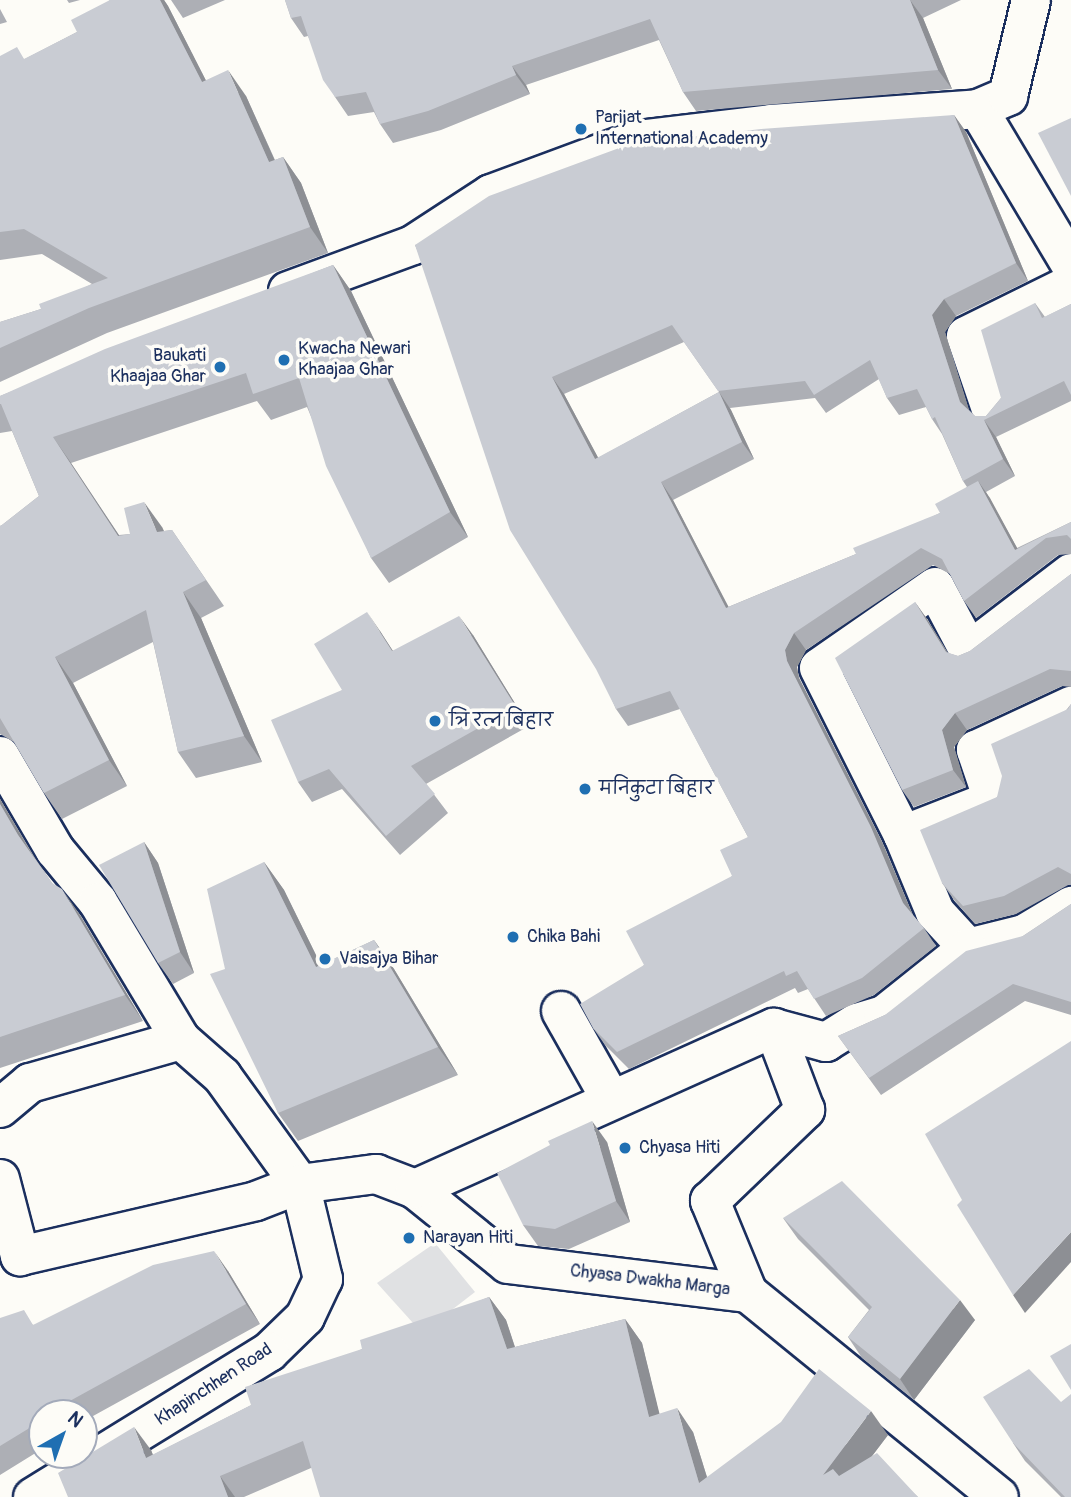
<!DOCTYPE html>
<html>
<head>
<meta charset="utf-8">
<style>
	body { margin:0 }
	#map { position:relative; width:1071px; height:1497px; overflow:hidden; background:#fdfcf7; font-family:Pangolin,"Playpen Sans Deva",sans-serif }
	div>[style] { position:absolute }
	.green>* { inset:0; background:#e0e1e3 }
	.roads { filter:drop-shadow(2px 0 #1b2f5e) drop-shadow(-2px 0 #1b2f5e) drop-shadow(0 2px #1b2f5e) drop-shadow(0 -2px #1b2f5e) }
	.minor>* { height:38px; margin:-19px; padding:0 19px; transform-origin:19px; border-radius:19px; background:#fdfcf7 }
	.wall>* { inset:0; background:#adafb5 }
	.shaded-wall>* { inset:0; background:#8d8f94 }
	.building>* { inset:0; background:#c9ccd3 }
	.dots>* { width:19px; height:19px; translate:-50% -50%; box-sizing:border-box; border:4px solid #fdfcf7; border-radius:50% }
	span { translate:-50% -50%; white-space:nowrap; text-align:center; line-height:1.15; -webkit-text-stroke:7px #fdfcf7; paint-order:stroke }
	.poi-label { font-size:18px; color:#1b2f5e }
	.left { translate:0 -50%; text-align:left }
	.right { translate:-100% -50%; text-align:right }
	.street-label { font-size:18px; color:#1b2f5e }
	.north { position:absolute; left:28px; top:1399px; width:70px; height:70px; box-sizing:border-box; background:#fdfcf7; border:2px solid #a3aaba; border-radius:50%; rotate:40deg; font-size:19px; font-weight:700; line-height:28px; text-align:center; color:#1b2f5e }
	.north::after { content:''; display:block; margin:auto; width:24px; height:32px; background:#1f6fb2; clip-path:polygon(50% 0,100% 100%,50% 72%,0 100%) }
</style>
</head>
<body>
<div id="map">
	<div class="green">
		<i style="clip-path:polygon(435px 1243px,475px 1292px,422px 1333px,377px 1283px)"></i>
	</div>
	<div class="roads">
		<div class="minor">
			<i style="left:978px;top:109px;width:182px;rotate:59.2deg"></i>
			<i style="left:288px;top:291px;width:133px;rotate:-20.2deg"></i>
			<i style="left:413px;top:245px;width:93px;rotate:-33.2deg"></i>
			<i style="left:491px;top:194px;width:156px;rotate:-20.3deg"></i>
			<i style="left:637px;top:140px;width:135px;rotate:-6.8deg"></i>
			<i style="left:771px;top:124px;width:208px;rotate:-4.1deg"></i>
			<i style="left:978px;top:109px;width:33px;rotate:-23deg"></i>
			<i style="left:1008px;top:96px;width:99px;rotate:-76.5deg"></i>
			<i style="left:992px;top:412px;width:80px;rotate:-108.9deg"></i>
			<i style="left:966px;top:336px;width:117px;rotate:-26.3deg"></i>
			<i style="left:1071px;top:573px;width:128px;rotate:142.6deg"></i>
			<i style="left:969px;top:651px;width:72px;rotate:-118deg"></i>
			<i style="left:935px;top:587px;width:141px;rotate:145.1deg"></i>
			<i style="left:819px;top:668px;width:187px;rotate:63.3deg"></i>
			<i style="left:903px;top:835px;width:83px;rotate:67.4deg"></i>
			<i style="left:935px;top:912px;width:49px;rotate:47.5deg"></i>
			<i style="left:968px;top:948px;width:58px;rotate:-14deg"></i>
			<i style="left:1024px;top:934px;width:55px;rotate:-30.8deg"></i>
			<i style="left:0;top:756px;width:109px;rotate:59.7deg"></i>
			<i style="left:55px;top:850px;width:67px;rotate:50.4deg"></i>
			<i style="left:98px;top:902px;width:161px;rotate:59deg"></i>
			<i style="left:903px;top:835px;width:97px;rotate:-21.3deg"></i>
			<i style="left:993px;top:800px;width:53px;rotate:-108.8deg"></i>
			<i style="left:976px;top:750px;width:105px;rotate:-24.9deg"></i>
			<i style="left:561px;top:1011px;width:100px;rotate:60.6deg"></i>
			<i style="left:0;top:1108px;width:39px;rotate:-40deg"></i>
			<i style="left:30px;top:1083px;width:157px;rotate:-15.9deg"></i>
			<i style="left:181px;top:1040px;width:55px;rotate:41.3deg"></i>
			<i style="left:222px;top:1076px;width:133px;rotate:54.2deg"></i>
			<i style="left:300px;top:1184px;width:98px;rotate:76.4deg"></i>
			<i style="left:323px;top:1279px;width:42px;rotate:115.3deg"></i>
			<i style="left:305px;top:1317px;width:50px;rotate:135.8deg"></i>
			<i style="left:269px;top:1352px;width:277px;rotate:148.4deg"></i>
			<i style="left:0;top:1179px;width:80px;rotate:75.4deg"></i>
			<i style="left:20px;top:1256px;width:242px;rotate:-13.1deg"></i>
			<i style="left:256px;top:1201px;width:47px;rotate:-21.1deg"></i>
			<i style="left:300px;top:1184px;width:77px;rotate:-7.5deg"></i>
			<i style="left:376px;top:1174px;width:42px;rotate:21deg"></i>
			<i style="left:415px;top:1189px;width:119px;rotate:38.9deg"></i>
			<i style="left:508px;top:1264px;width:242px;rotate:6.9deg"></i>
			<i style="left:748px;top:1293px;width:323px;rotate:39.1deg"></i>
			<i style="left:415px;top:1189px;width:393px;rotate:-24.2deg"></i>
			<i style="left:748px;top:1293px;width:100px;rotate:-112.4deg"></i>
			<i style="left:710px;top:1201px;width:132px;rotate:-43.8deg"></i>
			<i style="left:805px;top:1110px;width:88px;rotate:-110.7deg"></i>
			<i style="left:774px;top:1028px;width:54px;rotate:15.1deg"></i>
			<i style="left:826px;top:1042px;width:36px;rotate:-32deg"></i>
			<i style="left:857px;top:1023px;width:28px;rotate:-17deg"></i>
			<i style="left:884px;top:1015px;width:107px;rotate:-38.6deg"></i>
		</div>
	</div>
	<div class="wall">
		<i style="clip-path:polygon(67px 0,80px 0,69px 3px)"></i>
		<i style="clip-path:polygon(110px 0,164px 0,168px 6px,206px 81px,246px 96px,275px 160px,283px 157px,301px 183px,328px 253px,107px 333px,0 382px,0 322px,41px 309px,92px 284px,42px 254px,0 260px,0 56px,25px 59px,77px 32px)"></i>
		<i style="clip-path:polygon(171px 0,225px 0,183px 18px)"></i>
		<i style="clip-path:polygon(285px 0,961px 0,923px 18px,952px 89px,696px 111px,683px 92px,659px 40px,526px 85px,530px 94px,441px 130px,393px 143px,380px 124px,374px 112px,348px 116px,335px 97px,308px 36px,304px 37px,291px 18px)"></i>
		<i style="clip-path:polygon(0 9px,7px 22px,0 24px)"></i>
		<i style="clip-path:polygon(evenodd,954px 115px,966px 132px,1028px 281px,956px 316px,945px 332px,969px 410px,975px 416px,986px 416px,1001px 398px,1035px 303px,1045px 317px,1071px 304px,1071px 401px,996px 437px,1015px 476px,986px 492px,1017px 548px,1071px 522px,1071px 554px,1058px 555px,976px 618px,964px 601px,950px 574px,933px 565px,806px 650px,797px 667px,799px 678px,883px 844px,912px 915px,924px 928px,936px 946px,874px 995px,826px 1016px,808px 989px,798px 993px,795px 988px,629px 1069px,605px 1045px,593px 1028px,644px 965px,732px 876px,748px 837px,680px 709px,628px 726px,616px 709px,415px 245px,954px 115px,684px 342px,719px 392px,598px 458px,564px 394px,684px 342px,954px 115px,879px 379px,887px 398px,899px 415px,926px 407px,932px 419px,942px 434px,963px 481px,967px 487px,940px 513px,856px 554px,728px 607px,673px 500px,754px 459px,730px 408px,815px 398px,826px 413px,879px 379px)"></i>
		<i style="clip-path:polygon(333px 265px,351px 291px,468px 537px,389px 583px,371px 558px,307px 407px,271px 420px,257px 401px,71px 463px,119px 535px,130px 534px,162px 527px,164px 531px,172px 530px,224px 606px,201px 618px,262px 762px,196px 778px,178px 752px,153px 642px,73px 683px,127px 786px,62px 819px,44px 793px,14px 742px,0 734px,0 526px,2px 525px,39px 496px,12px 431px,0 433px,0 396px)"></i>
		<i style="clip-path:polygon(1071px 574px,1071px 687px,1062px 686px,967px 730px,954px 747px,966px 787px,914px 807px,902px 790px,915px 602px,927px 619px,948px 653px,958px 656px,970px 651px)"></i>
		<i style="clip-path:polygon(380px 631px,393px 651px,473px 635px,529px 726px,426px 784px,448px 813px,400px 855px,342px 789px,312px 802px,298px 782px,342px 690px)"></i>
		<i style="clip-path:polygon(1071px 704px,1071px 885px,1070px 884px,1016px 914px,975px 924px,954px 900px,942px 883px,997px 797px)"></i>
		<i style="clip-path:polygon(0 799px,35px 858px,52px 883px,80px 915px,143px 1021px,0 1068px)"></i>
		<i style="clip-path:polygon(144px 842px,158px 863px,194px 973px,173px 984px,158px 963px)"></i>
		<i style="clip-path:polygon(264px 862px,284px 890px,321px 965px,374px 940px,394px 969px,458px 1075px,298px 1141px,278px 1113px,225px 969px)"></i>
		<i style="clip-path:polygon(1071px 904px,1071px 1015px,1025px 1001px,881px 1095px,838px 1036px,885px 1015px,1023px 936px)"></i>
		<i style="clip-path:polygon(607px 1142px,630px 1222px,569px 1249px,538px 1246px,523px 1225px)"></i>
		<i style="clip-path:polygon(783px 1218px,975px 1320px,914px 1400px,862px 1358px,848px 1337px,869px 1310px,798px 1239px)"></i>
		<i style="clip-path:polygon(228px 1271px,260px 1324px,84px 1421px,84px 1413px,42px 1413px,42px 1449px,0 1475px,0 1318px,34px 1325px)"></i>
		<i style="clip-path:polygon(489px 1297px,506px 1320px,515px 1347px,625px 1319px,642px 1343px,659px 1414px,693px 1432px,707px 1477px,888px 1435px,872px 1456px,918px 1497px,311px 1468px,244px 1497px,68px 1497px,151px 1450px,153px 1455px,362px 1349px)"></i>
		<i style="clip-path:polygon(1061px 1402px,1071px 1497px,1061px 1497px,1025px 1461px,1013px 1443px)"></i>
	</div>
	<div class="shaded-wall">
		<i style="clip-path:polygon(160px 0,164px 0,168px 6px,220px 108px,202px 82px)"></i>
		<i style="clip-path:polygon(910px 0,923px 18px,952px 89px,938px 70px)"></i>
		<i style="clip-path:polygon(512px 66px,526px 85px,530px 94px,516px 75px)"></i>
		<i style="clip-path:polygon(228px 70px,246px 96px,287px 188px,269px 162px)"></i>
		<i style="clip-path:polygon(954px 115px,966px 132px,1028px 281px,1016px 263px)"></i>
		<i style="clip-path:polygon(283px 157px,301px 183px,328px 253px,310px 227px)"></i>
		<i style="clip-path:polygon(333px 265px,351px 291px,468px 537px,450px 512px)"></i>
		<i style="clip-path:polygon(944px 299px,956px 316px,945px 332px,972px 420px,960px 402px,932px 315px)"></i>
		<i style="clip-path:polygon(552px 377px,564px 394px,608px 476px,595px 459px)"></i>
		<i style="clip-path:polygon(719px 392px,731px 410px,754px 459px,742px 442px)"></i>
		<i style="clip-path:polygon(984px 420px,996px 437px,1015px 476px,1003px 459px)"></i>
		<i style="clip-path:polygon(53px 437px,71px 463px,136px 561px,118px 536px)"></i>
		<i style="clip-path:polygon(978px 481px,990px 498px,1022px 557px,1015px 550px)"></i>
		<i style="clip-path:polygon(661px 482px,673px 500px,738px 625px,726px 608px)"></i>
		<i style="clip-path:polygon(144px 502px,162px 527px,175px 557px,157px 532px)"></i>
		<i style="clip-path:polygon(183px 592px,201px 618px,262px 762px,244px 736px)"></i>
		<i style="clip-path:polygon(915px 602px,927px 619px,958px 670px,946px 652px)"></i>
		<i style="clip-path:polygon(367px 612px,380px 631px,405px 670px,392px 651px)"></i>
		<i style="clip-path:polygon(459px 616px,473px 635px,529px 726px,516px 707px)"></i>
		<i style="clip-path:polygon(794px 633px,806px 650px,797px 667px,799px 678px,883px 844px,915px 920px,903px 903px,787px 661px,785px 650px)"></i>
		<i style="clip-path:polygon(55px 657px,73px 683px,127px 786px,109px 760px)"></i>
		<i style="clip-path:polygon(955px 713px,967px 730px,954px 747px,966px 787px,953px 770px,942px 730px)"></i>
		<i style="clip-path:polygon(0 799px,36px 861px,18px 835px,0 804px)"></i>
		<i style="clip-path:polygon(144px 842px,158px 863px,194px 973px,180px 952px)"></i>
		<i style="clip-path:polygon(264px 862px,284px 890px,336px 996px,316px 967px)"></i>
		<i style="clip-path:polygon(62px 889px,80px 915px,143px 1021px,125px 995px)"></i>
		<i style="clip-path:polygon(374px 940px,394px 969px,458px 1075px,438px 1047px)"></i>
		<i style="clip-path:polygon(592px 1121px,607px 1142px,630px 1222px,616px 1201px)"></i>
		<i style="clip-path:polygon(1071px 1232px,1071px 1262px,1025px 1313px,1013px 1295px)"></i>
		<i style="clip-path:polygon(214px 1251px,228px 1271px,260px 1324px,246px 1304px)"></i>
		<i style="clip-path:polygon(489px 1297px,506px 1320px,523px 1372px,507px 1349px)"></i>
		<i style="clip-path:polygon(960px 1300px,975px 1320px,914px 1400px,900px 1379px)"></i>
		<i style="clip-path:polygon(625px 1319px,642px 1343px,666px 1440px,649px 1417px)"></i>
		<i style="clip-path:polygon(677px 1408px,693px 1432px,713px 1497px,699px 1483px)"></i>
		<i style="clip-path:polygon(871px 1411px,888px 1435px,841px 1497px,823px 1475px)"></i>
		<i style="clip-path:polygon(134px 1427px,151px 1450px,163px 1482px,146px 1458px)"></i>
		<i style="clip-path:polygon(220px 1476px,235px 1497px,228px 1497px)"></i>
	</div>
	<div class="building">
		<i style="clip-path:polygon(110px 0,160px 0,202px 82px,228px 70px,269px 162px,283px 157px,310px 227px,89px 308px,0 348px,0 322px,41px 309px,39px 304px,108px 278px,24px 229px,0 232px,0 56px,17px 47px,24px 59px,77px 32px,71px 20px)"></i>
		<i style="clip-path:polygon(285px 0,910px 0,938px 70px,683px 92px,650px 19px,512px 66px,516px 75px,428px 111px,380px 124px,366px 92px,335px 97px,323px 80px,301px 16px,291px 18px)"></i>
		<i style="clip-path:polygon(954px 115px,1016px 263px,944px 299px,932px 315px,960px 402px,975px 416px,986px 416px,1001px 398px,981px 330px,1035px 303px,1042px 318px,1071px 304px,1071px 395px,1064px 381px,984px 420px,1003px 459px,963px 481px,935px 417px,932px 419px,917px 389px,887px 398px,870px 360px,814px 395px,805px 381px,718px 391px,672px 325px,552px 377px,595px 459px,719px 392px,742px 442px,661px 482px,726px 608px,856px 554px,853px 548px,940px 513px,935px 504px,978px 481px,1015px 550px,1071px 522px,1071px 539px,1067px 535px,1046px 538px,964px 601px,942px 559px,921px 548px,794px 633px,785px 650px,787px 661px,871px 827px,903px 903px,924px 928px,862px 978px,814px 999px,797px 971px,786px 976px,784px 971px,617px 1052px,593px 1028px,580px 1004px,644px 965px,626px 931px,732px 876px,720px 850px,748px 837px,670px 691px,616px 709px,596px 669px,510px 530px,415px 245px,489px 196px,630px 144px,761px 129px)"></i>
		<i style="clip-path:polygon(1071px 118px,1071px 196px,1038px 133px)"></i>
		<i style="clip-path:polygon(333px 265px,450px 512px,371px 558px,326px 466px,299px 378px,253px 394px,246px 373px,53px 437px,118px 536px,130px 534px,124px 508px,144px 502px,157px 532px,172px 530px,206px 580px,183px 592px,244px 736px,178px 752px,146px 610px,55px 657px,109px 760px,44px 793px,0 718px,0 526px,2px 525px,39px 496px,1px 404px,0 404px,0 396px,105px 349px)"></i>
		<i style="clip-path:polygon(1071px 574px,1071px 671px,1050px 669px,955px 713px,942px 730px,953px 770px,902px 790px,835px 658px,915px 602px,946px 652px,958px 656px,970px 651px)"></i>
		<i style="clip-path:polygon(367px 612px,392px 651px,459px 616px,516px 707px,411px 766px,435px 794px,386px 836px,329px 769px,298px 782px,271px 720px,342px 690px,314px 644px)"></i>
		<i style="clip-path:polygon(1071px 704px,1071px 874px,1058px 867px,1004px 896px,963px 906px,942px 883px,920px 830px,997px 797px,1002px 776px,991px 744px,1068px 709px)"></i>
		<i style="clip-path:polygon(0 804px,18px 835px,52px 883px,62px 889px,125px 995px,0 1037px)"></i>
		<i style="clip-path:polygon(144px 842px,180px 952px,158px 963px,99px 865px)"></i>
		<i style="clip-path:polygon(264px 862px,316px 967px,374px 940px,438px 1047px,278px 1113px,210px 974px,225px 969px,207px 889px)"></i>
		<i style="clip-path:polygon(1071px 904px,1071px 1002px,1013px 984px,869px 1078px,838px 1036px,885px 1015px,966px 951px,1023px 936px)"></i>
		<i style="clip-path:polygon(1071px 1041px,1071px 1232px,1013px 1295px,957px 1205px,962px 1200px,925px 1134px)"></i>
		<i style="clip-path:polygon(592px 1121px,616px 1201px,555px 1229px,523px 1225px,497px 1173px,550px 1145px,548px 1141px)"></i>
		<i style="clip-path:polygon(842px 1181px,960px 1300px,900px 1379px,848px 1337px,872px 1307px,783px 1218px)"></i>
		<i style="clip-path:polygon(214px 1251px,246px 1304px,48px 1413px,42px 1413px,42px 1416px,39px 1418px,41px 1421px,0 1446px,0 1318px,24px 1310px,33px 1325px,153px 1265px)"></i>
		<i style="clip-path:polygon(489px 1297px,507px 1349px,625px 1319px,649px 1417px,677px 1408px,699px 1483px,781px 1422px,819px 1369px,871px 1411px,823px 1475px,833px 1469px,839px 1476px,877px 1453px,918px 1497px,320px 1497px,303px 1441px,220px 1476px,228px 1497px,68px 1497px,58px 1473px,134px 1427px,146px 1458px,251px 1405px,245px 1387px,362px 1349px,360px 1340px)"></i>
		<i style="clip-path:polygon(1071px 1344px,1071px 1390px,1050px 1356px)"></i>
		<i style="clip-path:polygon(1029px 1369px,1061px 1402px,1071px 1394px,1071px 1497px,1065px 1497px,1013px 1443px,983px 1397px)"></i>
	</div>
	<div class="dots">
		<i style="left:581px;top:129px;background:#1f6fb2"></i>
		<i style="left:284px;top:360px;background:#1f6fb2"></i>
		<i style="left:220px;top:367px;background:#1f6fb2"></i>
		<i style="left:435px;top:721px;background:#1f6fb2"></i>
		<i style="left:585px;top:789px;background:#1f6fb2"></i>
		<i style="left:513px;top:937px;background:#1f6fb2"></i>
		<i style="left:325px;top:959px;background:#1f6fb2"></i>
		<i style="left:625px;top:1148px;background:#1f6fb2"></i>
		<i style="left:409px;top:1238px;background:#1f6fb2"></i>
	</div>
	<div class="poi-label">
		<span class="left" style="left:595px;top:129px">Parijat<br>International Academy</span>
		<span class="left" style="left:298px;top:360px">Kwacha Newari<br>Khaajaa Ghar</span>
		<span class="right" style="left:206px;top:367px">Baukati<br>Khaajaa Ghar</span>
		<span class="left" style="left:449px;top:721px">त्रि रत्न बिहार</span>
		<span class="left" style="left:599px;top:789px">मनिकुटा बिहार</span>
		<span class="left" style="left:527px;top:937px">Chika Bahi</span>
		<span class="left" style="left:339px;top:959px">Vaisajya Bihar</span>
		<span class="left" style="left:639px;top:1148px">Chyasa Hiti</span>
		<span class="left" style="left:423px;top:1238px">Narayan Hiti</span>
	</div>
	<div class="street-label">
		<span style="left:650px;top:1281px;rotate:7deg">Chyasa Dwakha Marga</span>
		<span style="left:214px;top:1385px;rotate:-33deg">Khapinchhen Road</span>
	</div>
	<div class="north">N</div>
</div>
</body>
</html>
